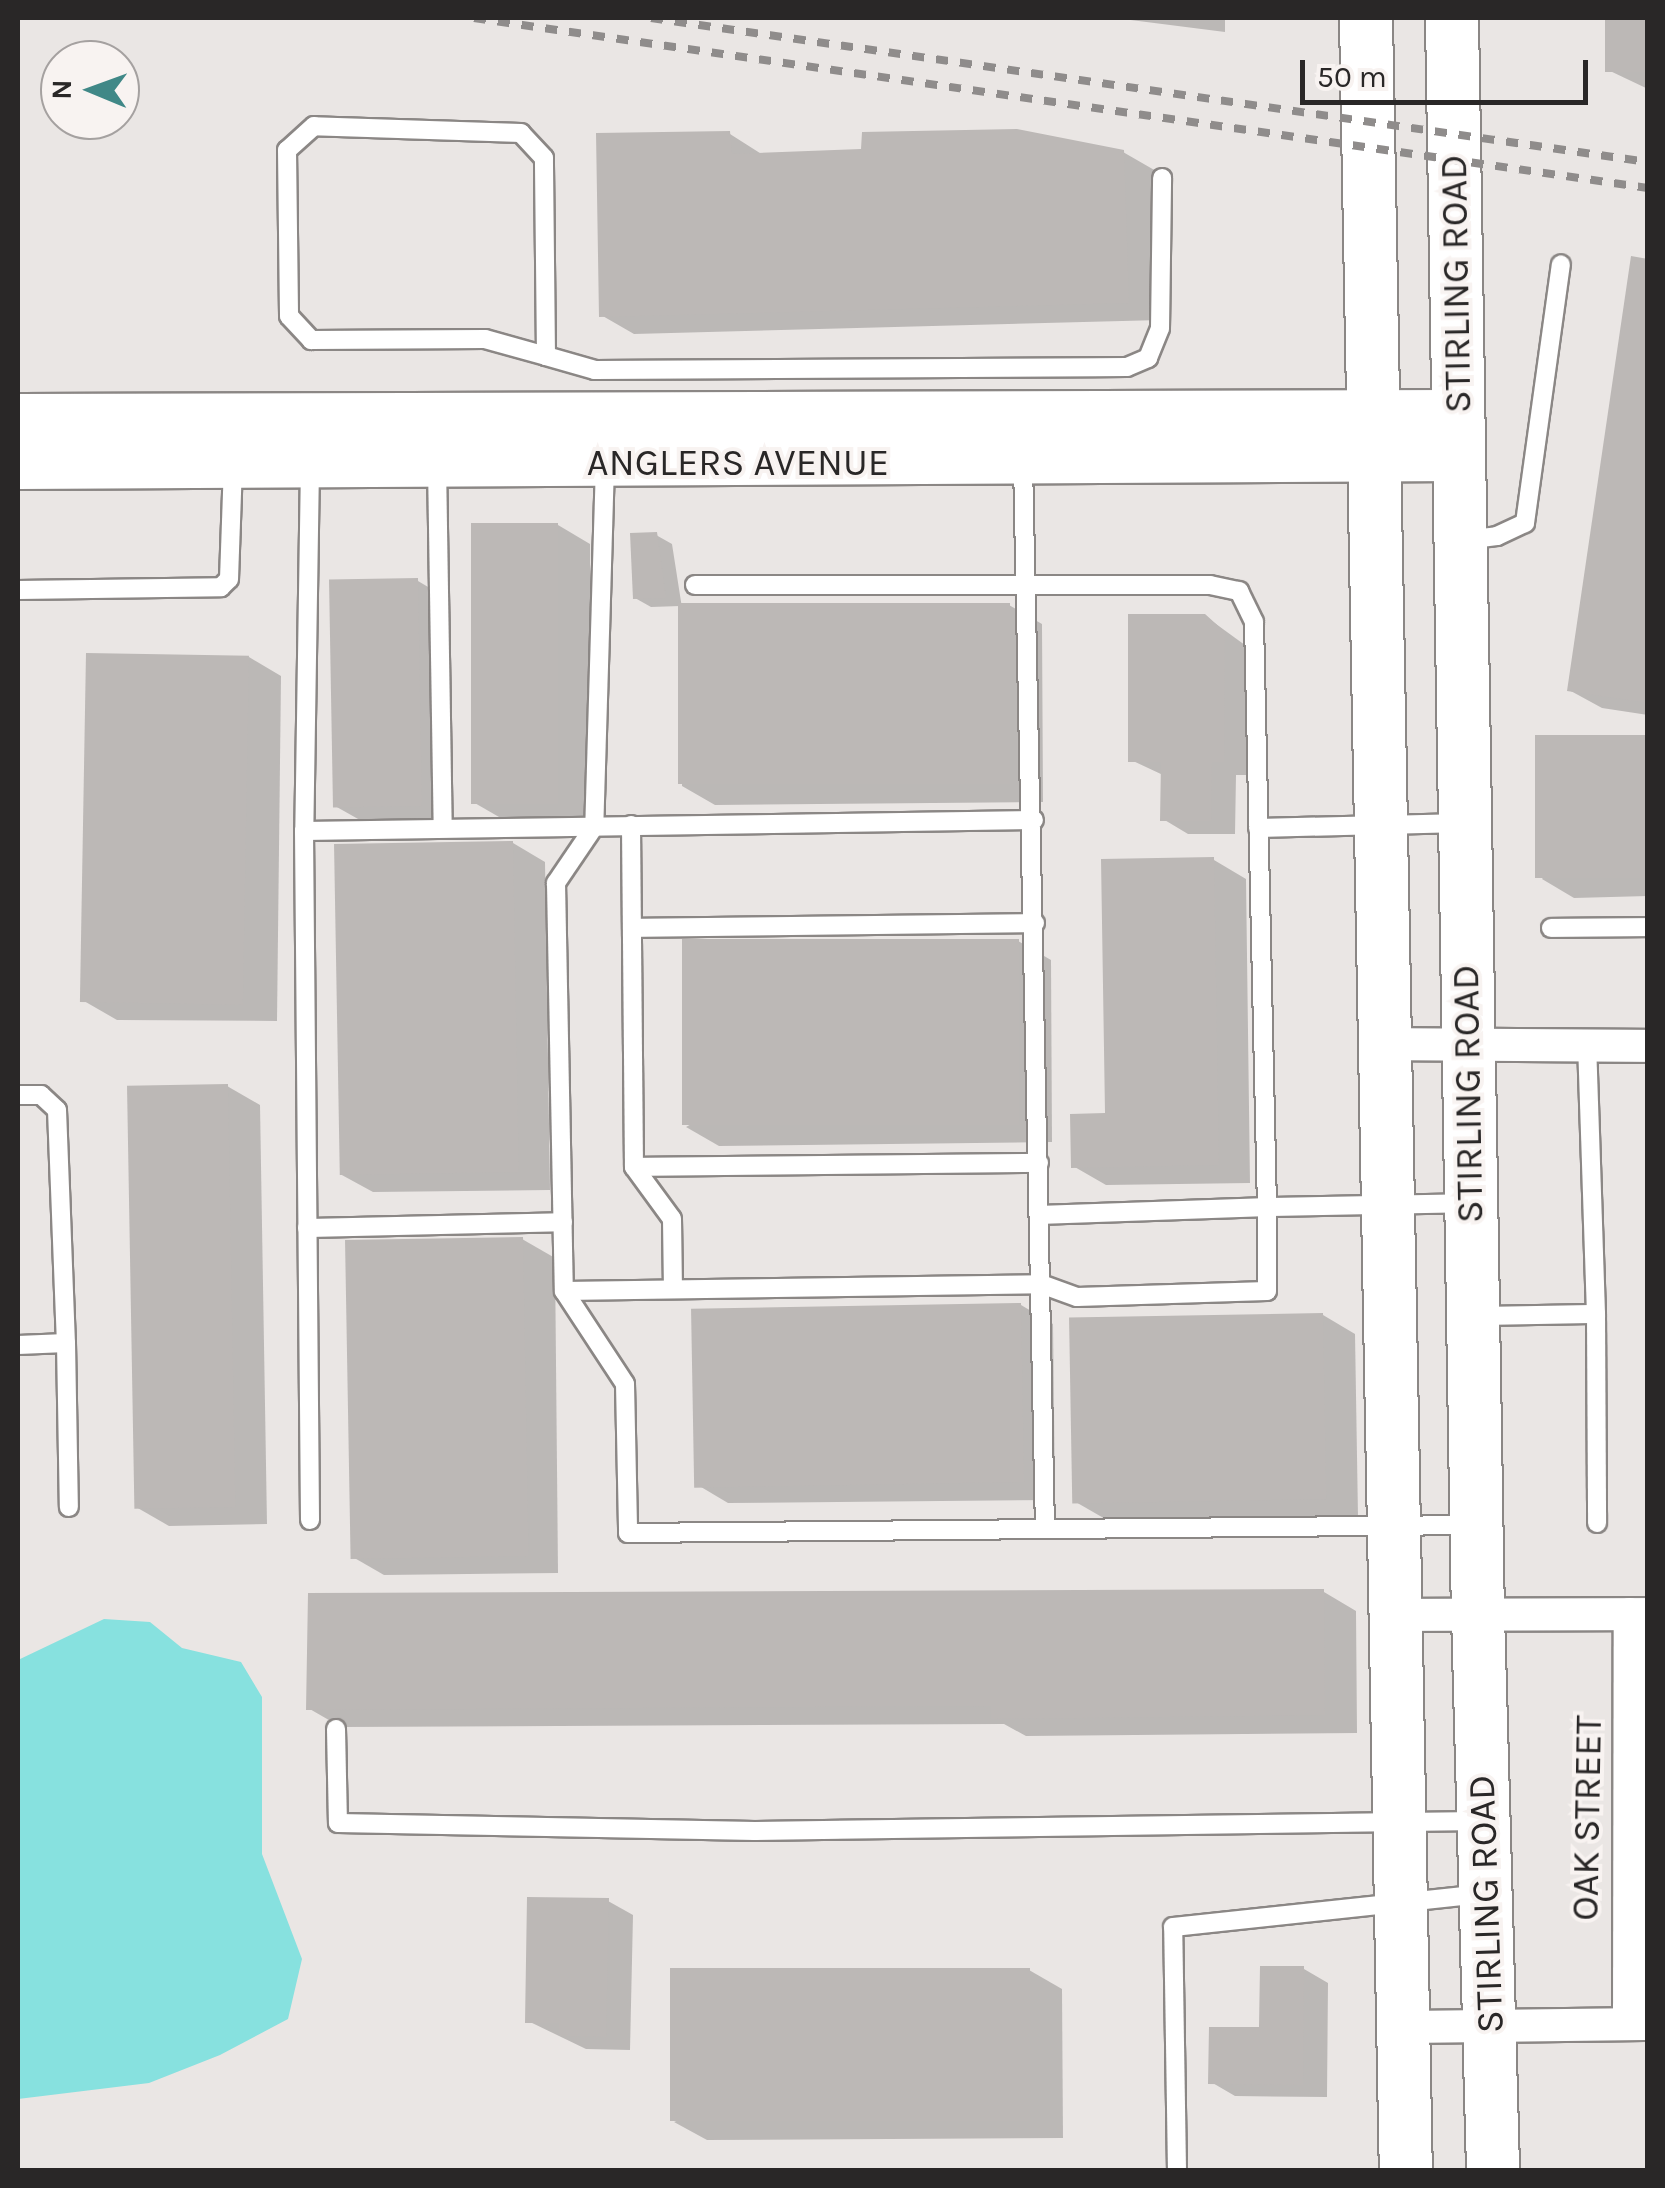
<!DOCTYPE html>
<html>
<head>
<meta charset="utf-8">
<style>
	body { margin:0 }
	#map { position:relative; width:1665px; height:2188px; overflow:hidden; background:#eae6e4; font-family:Karla,sans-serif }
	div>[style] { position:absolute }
	.water>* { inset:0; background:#87e1df }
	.shadow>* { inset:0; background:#0003 }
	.building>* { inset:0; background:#bcb8b6; transform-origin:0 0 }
	.roads { filter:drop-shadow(2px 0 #8b8785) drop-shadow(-2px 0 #8b8785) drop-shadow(0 2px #8b8785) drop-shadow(0 -2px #8b8785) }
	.lane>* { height:18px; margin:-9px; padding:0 9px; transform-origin:9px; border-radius:9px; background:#fff }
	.street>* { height:32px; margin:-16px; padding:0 16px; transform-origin:16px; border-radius:16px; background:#fff }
	.secondary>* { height:48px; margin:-24px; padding:0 24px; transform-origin:24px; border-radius:24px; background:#fff }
	.primary>* { height:52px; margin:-26px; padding:0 26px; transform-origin:26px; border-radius:26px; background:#fff }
	.rail>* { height:8px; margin-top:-4px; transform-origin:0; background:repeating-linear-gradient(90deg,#8f8c8b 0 12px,transparent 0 24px) }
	span { translate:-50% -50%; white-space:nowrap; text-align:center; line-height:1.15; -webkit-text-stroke:8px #f8f3f1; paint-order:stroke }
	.street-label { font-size:38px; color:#292727 }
	.frame { position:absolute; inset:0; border:20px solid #292727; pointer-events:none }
	.north { position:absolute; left:40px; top:40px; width:100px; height:100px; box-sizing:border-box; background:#f8f3f1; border:2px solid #a5a1a0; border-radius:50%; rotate:271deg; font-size:28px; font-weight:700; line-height:40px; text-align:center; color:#292727 }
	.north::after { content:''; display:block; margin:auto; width:35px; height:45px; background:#408887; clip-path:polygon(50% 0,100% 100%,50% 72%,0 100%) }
	.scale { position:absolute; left:1300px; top:60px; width:288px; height:45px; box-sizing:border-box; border:5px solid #292727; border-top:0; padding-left:12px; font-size:30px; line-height:35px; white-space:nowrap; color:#292727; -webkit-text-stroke:8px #f8f3f1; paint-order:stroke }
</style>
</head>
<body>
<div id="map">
	<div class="water">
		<i style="clip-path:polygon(104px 1619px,150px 1622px,182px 1648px,241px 1662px,262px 1697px,262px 1854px,302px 1959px,288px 2019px,220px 2055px,149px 2083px,18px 2099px,18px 1660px)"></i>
	</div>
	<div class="shadow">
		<i style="clip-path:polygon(1115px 18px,1225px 18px,1225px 32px)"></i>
		<i style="clip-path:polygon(1608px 18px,1648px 18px,1648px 89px,1608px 70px)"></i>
		<i style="clip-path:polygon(730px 134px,763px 155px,1123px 152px,1156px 171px,1161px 320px,634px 334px,601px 315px)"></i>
		<i style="clip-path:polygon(1648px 261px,1648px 715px,1602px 708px,1569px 690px)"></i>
		<i style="clip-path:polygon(558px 525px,590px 544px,591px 821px,506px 821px,473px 802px)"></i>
		<i style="clip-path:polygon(656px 535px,672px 544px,682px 608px,1009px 605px,1042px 624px,1043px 802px,715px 805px,682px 786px,680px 606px,651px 607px,635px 598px)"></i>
		<i style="clip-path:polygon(418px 581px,450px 600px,453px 823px,367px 824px,335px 806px)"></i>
		<i style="clip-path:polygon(1205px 616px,1249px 648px,1248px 775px,1236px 775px,1235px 834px,1188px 834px,1163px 819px,1163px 775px,1131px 760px)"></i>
		<i style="clip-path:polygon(249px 657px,281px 676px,277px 1021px,117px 1020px,84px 1001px)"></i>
		<i style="clip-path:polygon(1648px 737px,1648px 896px,1574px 898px,1542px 879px)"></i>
		<i style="clip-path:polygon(513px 843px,545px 862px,550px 1190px,373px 1192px,340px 1174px)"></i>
		<i style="clip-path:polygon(1214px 860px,1246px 879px,1250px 1183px,1106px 1185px,1073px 1166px,1108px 1116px)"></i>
		<i style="clip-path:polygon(1018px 941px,1051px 960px,1052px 1142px,719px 1146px,686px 1127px)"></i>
		<i style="clip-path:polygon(227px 1086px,260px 1105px,267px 1524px,169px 1526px,136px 1507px)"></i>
		<i style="clip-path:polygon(522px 1239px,555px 1258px,558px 1573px,384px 1575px,351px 1556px)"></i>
		<i style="clip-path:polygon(1021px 1305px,1053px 1324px,1055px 1500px,728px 1503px,696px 1484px)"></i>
		<i style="clip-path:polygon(1323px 1315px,1355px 1334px,1358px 1517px,1107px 1520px,1074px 1501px)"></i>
		<i style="clip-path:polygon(1324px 1592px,1356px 1611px,1357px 1733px,1026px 1736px,1004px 1724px,341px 1727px,308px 1708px)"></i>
		<i style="clip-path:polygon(608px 1901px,633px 1915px,630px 2050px,586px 2049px,528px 2021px)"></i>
		<i style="clip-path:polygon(1304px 1969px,1328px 1983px,1327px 2097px,1235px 2096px,1211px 2082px,1262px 2030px)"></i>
		<i style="clip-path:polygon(1029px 1970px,1062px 1989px,1063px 2138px,707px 2140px,674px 2122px)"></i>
	</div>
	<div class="building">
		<i style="left:1605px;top:18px;width:43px;height:54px"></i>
		<i style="clip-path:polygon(1017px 129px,1124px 150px,1129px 303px,599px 317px,596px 133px,730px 131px,732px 154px,861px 149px,862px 132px)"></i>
		<i style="clip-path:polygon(1631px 256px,1648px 259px,1648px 703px,1567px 691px)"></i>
		<i style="left:471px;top:523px;width:87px;height:281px"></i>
		<i style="clip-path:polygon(657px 532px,666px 598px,633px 599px,630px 533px)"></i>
		<i style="left:418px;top:578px;width:228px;height:89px;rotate:89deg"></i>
		<i style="left:1010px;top:603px;width:181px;height:332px;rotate:90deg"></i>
		<i style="clip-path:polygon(1128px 614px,1205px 614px,1225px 632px,1224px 762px,1212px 762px,1211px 821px,1160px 821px,1161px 762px,1128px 762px)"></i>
		<i style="left:86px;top:653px;width:163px;height:349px;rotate:1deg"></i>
		<i style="left:1648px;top:735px;width:143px;height:113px;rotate:90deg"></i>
		<i style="left:513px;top:841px;width:331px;height:179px;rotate:89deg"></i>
		<i style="clip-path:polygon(1214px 857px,1219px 1165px,1071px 1168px,1070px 1114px,1105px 1113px,1101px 859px)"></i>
		<i style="left:1019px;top:939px;width:186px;height:337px;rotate:90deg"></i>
		<i style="left:228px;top:1084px;width:423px;height:101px;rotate:89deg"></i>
		<i style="left:523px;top:1237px;width:319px;height:178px;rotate:89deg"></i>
		<i style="left:1021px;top:1303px;width:179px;height:330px;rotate:89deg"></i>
		<i style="left:1323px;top:1313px;width:186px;height:254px;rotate:89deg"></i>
		<i style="clip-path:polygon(1324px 1589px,1325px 1715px,991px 1719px,991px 1706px,306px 1710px,308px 1593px)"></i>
		<i style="clip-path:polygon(527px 1897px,609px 1898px,606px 2037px,559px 2036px,559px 2023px,525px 2023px)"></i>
		<i style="clip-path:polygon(1260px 1966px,1304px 1966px,1303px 2085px,1208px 2084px,1209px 2027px,1259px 2027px)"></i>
		<i style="left:1030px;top:1968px;width:153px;height:360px;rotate:90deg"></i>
	</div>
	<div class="roads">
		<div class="lane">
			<i style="left:546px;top:356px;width:198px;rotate:-90.6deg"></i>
			<i style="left:544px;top:158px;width:34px;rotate:-133deg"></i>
			<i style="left:521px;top:133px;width:207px;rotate:-178.1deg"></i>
			<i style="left:314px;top:126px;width:36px;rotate:138deg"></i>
			<i style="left:287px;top:150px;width:166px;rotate:89.3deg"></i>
			<i style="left:289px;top:316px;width:33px;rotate:47deg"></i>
			<i style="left:311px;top:340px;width:174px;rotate:-0.3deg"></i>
			<i style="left:485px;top:339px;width:63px;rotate:15.6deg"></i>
			<i style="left:546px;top:356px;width:51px;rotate:15.9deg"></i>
			<i style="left:595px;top:370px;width:532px;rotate:-0.32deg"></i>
			<i style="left:1127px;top:367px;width:23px;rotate:-23deg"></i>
			<i style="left:1148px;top:358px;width:32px;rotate:-68deg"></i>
			<i style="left:1160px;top:328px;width:150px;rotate:-89.2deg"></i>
			<i style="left:1023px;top:462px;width:1067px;rotate:88.82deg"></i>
			<i style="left:437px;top:464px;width:364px;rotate:89.1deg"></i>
			<i style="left:605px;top:464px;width:363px;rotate:91.7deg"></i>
			<i style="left:594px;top:827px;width:68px;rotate:124.2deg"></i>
			<i style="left:556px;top:883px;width:408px;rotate:88.9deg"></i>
			<i style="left:564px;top:1291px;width:477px;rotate:-0.8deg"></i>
			<i style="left:1041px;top:1284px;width:38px;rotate:20deg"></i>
			<i style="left:1077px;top:1297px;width:190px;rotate:-1.8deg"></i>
			<i style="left:1267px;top:1291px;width:84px;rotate:-90deg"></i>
			<i style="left:1267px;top:1207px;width:201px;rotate:-1.1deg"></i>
			<i style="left:310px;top:466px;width:365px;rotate:90.9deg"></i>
			<i style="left:304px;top:831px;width:689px;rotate:89.5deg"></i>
			<i style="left:1465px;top:540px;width:32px;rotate:-7deg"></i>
			<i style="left:1497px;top:536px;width:31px;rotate:-25deg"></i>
			<i style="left:1525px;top:523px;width:261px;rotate:-82.1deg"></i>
			<i style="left:695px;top:585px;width:515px"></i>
			<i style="left:1210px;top:585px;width:30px;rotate:12deg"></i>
			<i style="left:1239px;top:591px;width:34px;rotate:64deg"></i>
			<i style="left:1254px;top:622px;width:585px;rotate:88.73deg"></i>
			<i style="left:1267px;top:1207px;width:227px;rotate:178deg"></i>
			<i style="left:18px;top:590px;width:203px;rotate:-0.8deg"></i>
			<i style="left:221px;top:587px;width:11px;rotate:-45deg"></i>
			<i style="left:229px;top:579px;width:113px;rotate:-88deg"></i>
			<i style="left:631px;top:825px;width:342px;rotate:89.5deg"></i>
			<i style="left:634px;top:1167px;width:64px;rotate:53.8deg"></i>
			<i style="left:672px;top:1219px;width:70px;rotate:89.2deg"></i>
			<i style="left:1258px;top:828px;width:205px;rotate:-1.4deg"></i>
			<i style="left:304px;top:831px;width:730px;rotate:-0.86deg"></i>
			<i style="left:632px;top:928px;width:403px;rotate:-0.7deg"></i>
			<i style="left:1551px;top:928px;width:97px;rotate:-0.6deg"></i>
			<i style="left:18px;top:1095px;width:23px"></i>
			<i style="left:41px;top:1095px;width:22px;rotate:43deg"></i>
			<i style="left:57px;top:1110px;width:233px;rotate:87.8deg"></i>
			<i style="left:66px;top:1343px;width:48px;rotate:177.6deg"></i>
			<i style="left:634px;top:1167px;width:405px;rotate:-0.6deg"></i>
			<i style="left:307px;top:1228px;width:256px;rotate:-1.3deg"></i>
			<i style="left:564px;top:1291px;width:111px;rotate:56.7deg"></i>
			<i style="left:625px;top:1384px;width:149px;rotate:88.8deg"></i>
			<i style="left:628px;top:1533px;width:844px;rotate:-0.54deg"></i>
			<i style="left:1596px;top:1314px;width:209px;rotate:89.7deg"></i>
			<i style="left:1477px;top:1316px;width:119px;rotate:-1deg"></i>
			<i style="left:1596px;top:1314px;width:268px;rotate:-91.9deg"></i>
			<i style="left:66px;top:1343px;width:164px;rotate:89deg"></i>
			<i style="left:336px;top:1729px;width:94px;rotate:88.8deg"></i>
			<i style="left:338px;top:1823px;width:417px;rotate:1.1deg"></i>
			<i style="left:755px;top:1831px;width:724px;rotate:-0.79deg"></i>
			<i style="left:1177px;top:2170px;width:243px;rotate:-90.9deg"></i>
			<i style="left:1173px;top:1927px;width:312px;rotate:-6.1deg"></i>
		</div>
		<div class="street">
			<i style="left:1386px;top:1044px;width:262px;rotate:0.4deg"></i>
			<i style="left:1398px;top:1615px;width:250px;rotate:-0.2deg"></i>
			<i style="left:1629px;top:2024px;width:410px;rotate:-89.9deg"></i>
			<i style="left:1404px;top:2027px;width:244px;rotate:-0.7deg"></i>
		</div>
		<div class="secondary">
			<i style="left:18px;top:418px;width:1439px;rotate:-0.16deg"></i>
			<i style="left:18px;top:465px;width:1440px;rotate:-0.32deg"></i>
		</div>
		<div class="primary">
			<i style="left:1366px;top:18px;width:2152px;rotate:88.94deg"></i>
			<i style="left:1452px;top:18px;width:1596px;rotate:89.07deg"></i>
			<i style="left:1478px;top:1614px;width:556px;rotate:88.45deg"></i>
		</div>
	</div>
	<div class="rail">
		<i style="left:474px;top:18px;width:1186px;rotate:8.24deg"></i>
		<i style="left:651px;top:18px;width:1007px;rotate:8.22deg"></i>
	</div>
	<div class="street-label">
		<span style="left:1456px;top:284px;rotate:-91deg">STIRLING ROAD</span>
		<span style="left:738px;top:463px">ANGLERS AVENUE</span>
		<span style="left:1468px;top:1094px;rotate:-91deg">STIRLING ROAD</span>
		<span style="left:1587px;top:1818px;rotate:-89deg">OAK STREET</span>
		<span style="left:1486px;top:1904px;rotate:-92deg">STIRLING ROAD</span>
	</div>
	<div class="frame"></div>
	<div class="north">N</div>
	<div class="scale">50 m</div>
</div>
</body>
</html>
